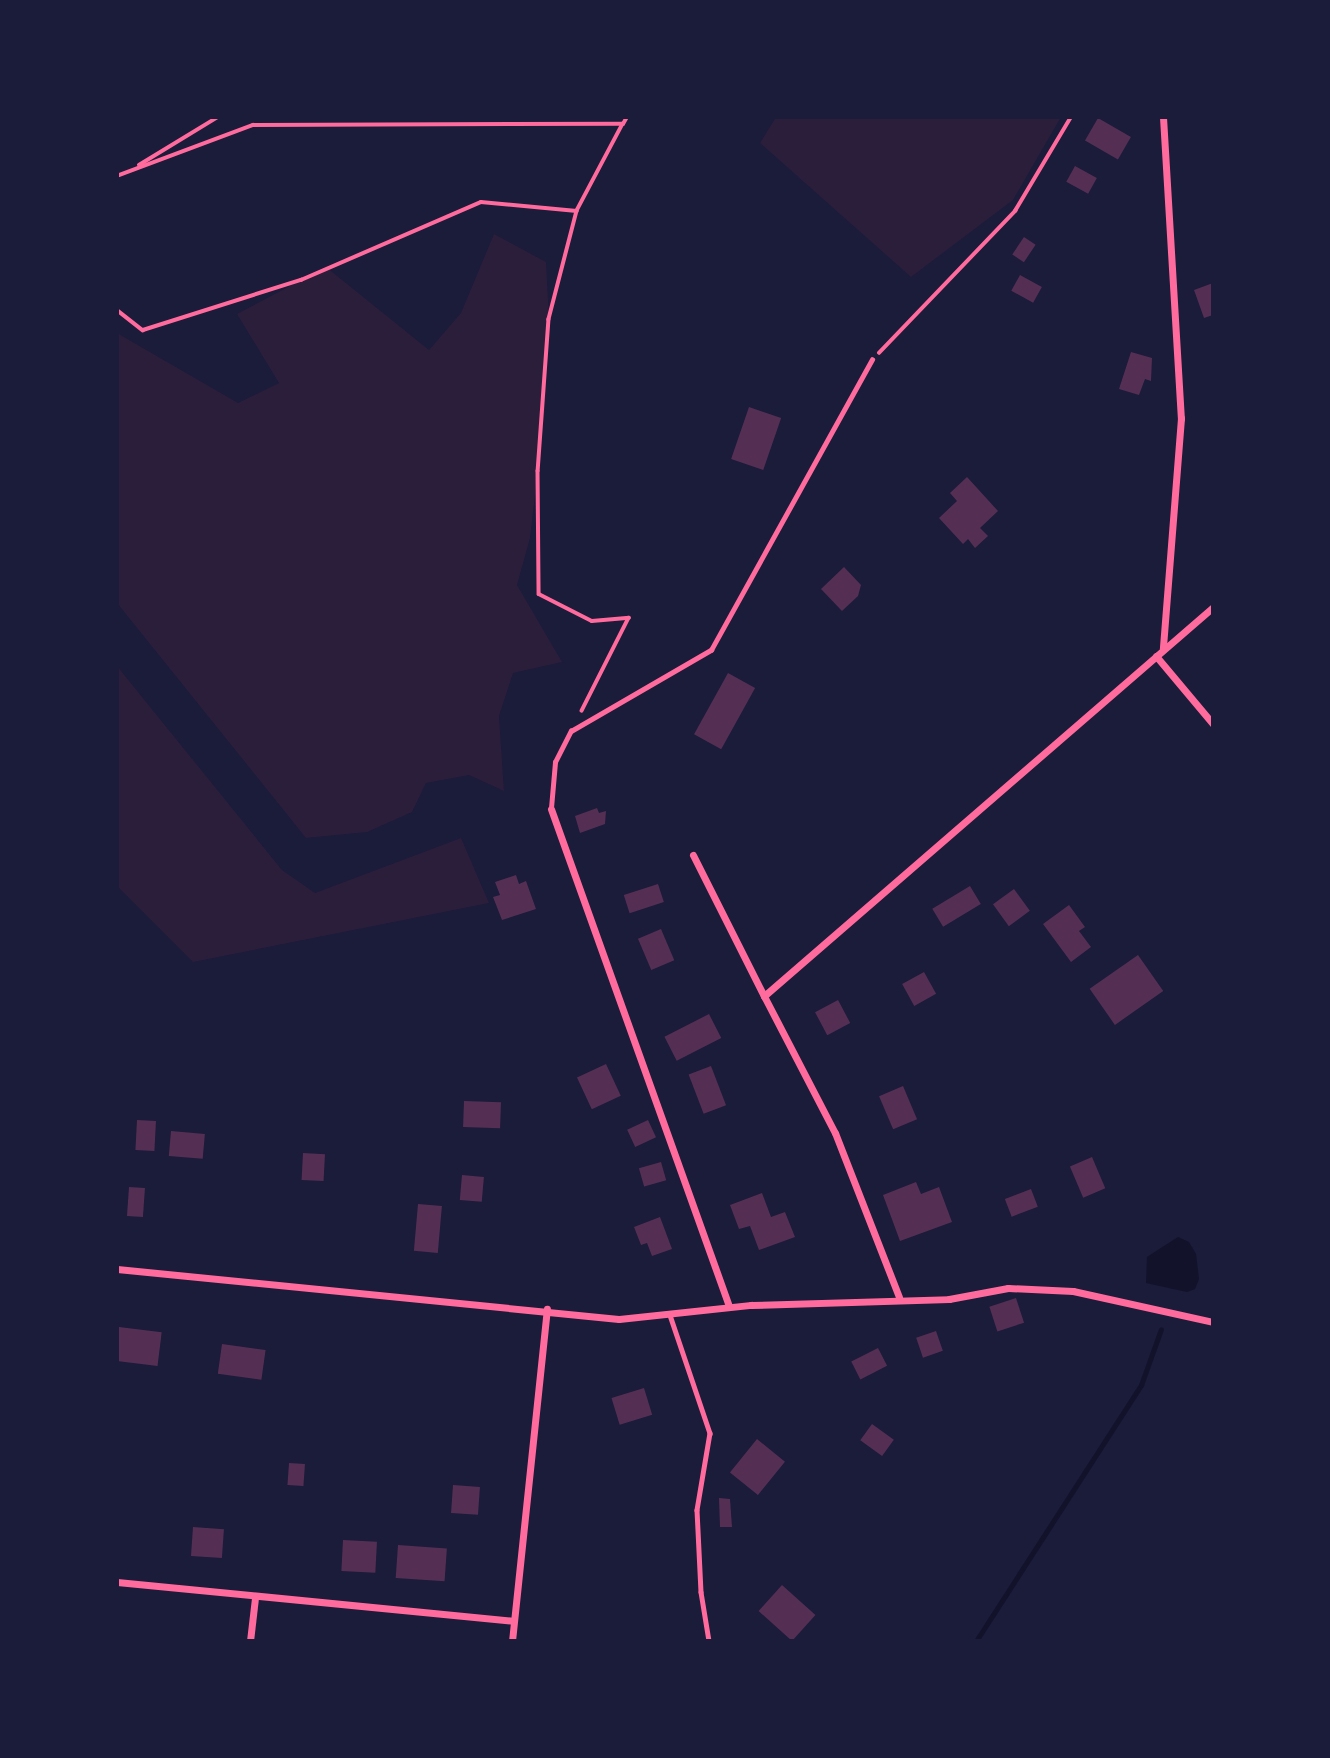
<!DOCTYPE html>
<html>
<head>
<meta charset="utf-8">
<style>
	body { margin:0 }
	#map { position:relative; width:1330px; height:1758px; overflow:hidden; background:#1b1b3a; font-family:Montserrat,sans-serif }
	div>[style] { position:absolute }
	.green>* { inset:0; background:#2a1e3b }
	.water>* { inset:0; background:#12122b }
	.stream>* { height:5px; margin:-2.5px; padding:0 2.5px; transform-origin:2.5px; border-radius:2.5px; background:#12122b }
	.building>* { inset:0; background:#542f53; transform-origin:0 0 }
	.path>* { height:3.5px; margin:-1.75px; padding:0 1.75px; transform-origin:1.75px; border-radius:1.75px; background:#ff6b9d }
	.service>* { height:4.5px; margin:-2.25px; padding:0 2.25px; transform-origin:2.25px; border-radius:2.25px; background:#ff6b9d }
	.minor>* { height:7px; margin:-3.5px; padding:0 3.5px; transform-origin:3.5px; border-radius:3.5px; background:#ff6b9d }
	span { translate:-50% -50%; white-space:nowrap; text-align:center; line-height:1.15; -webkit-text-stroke:7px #1b1b3a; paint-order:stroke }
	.frame { position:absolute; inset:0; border:119px solid #1b1b3a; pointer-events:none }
</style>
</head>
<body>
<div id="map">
	<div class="green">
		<i style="clip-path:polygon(776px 117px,1061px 117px,1013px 200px,911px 277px,760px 143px)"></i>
		<i style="clip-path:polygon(494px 234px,546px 262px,549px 319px,545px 409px,530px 538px,517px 585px,562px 662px,513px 673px,499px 716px,504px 791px,469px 775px,426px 783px,412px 812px,367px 832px,306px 838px,117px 603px,117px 333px,238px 403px,279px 383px,237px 314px,326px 267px,429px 350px,461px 313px)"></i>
		<i style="clip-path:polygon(117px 666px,282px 870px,315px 893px,461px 838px,489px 903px,193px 962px,117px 886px)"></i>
	</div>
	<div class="water">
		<i style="clip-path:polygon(1178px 1237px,1189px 1242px,1196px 1254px,1199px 1279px,1195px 1289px,1187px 1292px,1146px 1283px,1147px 1257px)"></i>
	</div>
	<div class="stream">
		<i style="left:976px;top:1641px;width:305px;rotate:-57.2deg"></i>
		<i style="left:1141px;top:1385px;width:59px;rotate:-70.3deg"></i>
	</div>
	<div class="building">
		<i style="left:1098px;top:118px;width:38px;height:26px;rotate:30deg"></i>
		<i style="left:1075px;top:166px;width:25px;height:18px;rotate:29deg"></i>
		<i style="left:1024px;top:237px;width:14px;height:21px;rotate:34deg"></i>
		<i style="left:1020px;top:275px;width:25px;height:18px;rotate:29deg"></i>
		<i style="clip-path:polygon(1213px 283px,1213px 315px,1204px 318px,1194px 290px)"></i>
		<i style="clip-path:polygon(1131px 352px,1152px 358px,1151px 381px,1145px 379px,1139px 395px,1119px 389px)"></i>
		<i style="left:749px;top:407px;width:34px;height:55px;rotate:19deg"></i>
		<i style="clip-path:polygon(967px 477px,998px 511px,980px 528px,988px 536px,975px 548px,968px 539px,963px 544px,939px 518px,957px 501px,950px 493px)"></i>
		<i style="clip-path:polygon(844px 567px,861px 585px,858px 596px,842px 611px,821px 589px)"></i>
		<i style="left:728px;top:673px;width:31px;height:70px;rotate:29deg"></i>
		<i style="clip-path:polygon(597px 808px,599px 813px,606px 811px,605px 824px,580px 833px,575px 816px)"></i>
		<i style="clip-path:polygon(516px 875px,519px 884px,526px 881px,536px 909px,502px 920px,493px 897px,500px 895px,495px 882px)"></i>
		<i style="left:658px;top:884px;width:19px;height:36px;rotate:72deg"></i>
		<i style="left:970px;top:886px;width:21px;height:44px;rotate:59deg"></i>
		<i style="left:1014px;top:889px;width:27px;height:26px;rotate:54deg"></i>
		<i style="clip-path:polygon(1069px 905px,1085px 927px,1079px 931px,1091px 947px,1071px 962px,1043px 924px)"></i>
		<i style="left:661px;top:929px;width:34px;height:25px;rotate:67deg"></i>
		<i style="left:1138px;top:955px;width:44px;height:59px;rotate:55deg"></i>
		<i style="left:924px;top:972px;width:25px;height:25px;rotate:61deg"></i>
		<i style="left:838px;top:1000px;width:26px;height:26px;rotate:62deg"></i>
		<i style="left:709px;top:1014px;width:27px;height:50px;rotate:63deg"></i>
		<i style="left:606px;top:1064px;width:35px;height:32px;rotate:65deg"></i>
		<i style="left:711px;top:1066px;width:42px;height:24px;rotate:69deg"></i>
		<i style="left:903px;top:1086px;width:36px;height:26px;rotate:67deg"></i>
		<i style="left:464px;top:1101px;width:37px;height:26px;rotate:2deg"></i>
		<i style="left:137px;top:1120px;width:19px;height:30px;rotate:3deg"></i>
		<i style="left:648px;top:1120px;width:19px;height:23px;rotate:65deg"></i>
		<i style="left:171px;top:1131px;width:34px;height:25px;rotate:5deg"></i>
		<i style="left:303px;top:1153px;width:22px;height:27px;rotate:3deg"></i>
		<i style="left:1092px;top:1157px;width:34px;height:24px;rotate:67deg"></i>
		<i style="left:661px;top:1162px;width:19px;height:23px;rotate:74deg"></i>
		<i style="left:462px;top:1175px;width:22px;height:25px;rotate:5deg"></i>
		<i style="clip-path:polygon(916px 1182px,921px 1194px,939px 1187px,952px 1222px,900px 1241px,883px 1195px)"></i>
		<i style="left:129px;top:1187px;width:16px;height:29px;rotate:4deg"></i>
		<i style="left:1031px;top:1189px;width:19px;height:28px;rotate:69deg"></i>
		<i style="clip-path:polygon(762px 1193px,771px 1217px,785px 1212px,795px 1237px,759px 1250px,750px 1226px,739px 1229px,730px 1205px)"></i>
		<i style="left:418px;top:1204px;width:24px;height:47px;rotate:5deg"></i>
		<i style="clip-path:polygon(660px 1217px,672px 1249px,652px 1256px,647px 1243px,641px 1245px,634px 1227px)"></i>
		<i style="left:1016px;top:1298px;width:26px;height:28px;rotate:72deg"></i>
		<i style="left:119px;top:1327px;width:43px;height:34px;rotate:7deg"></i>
		<i style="left:936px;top:1331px;width:21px;height:21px;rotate:71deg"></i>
		<i style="left:222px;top:1344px;width:44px;height:30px;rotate:8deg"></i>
		<i style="left:878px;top:1348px;width:20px;height:30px;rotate:63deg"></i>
		<i style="left:644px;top:1388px;width:28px;height:34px;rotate:73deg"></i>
		<i style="left:872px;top:1424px;width:27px;height:20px;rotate:36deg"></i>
		<i style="left:757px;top:1439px;width:36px;height:43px;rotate:39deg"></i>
		<i style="left:289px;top:1463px;width:16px;height:22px;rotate:4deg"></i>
		<i style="left:453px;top:1485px;width:27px;height:28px;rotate:4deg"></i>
		<i style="clip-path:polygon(719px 1498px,730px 1499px,732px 1527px,720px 1527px)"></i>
		<i style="left:193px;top:1527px;width:31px;height:29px;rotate:4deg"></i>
		<i style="left:343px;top:1540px;width:34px;height:31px;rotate:3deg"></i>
		<i style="left:398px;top:1545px;width:49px;height:33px;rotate:4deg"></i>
		<i style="left:782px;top:1585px;width:45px;height:35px;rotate:42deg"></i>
	</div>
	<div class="path">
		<i style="left:623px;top:124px;width:8px;rotate:-60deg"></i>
		<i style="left:139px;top:165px;width:92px;rotate:-31.3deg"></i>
		<i style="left:117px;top:176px;width:145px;rotate:-20.6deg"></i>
		<i style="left:253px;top:125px;width:370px;rotate:-0.2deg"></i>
		<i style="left:623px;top:124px;width:98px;rotate:117.9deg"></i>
		<i style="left:117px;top:310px;width:33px;rotate:38deg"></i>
		<i style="left:143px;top:330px;width:166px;rotate:-17.6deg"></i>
		<i style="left:301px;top:280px;width:196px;rotate:-23.4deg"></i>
		<i style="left:481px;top:202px;width:96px;rotate:5.4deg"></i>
		<i style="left:577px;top:211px;width:112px;rotate:104.5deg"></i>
		<i style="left:549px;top:319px;width:152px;rotate:94.1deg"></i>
		<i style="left:538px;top:471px;width:123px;rotate:89.5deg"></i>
		<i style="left:539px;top:594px;width:59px;rotate:27deg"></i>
		<i style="left:592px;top:621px;width:37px;rotate:-5deg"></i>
		<i style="left:629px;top:618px;width:104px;rotate:116.8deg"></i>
		<i style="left:879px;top:353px;width:197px;rotate:-46.2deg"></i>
		<i style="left:1015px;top:211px;width:109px;rotate:-59.2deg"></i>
	</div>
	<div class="service">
		<i style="left:551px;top:808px;width:46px;rotate:-85deg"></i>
		<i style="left:555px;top:762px;width:35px;rotate:-63deg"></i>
		<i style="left:571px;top:731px;width:162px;rotate:-30.1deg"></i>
		<i style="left:711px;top:650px;width:332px;rotate:-61deg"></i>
		<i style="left:670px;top:1315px;width:125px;rotate:71.3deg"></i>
		<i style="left:710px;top:1433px;width:78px;rotate:99.6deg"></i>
		<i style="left:697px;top:1510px;width:82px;rotate:87.2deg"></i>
		<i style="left:701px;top:1592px;width:50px;rotate:80.7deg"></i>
	</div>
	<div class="minor">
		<i style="left:1163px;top:117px;width:302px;rotate:86.6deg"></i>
		<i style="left:1181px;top:418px;width:231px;rotate:94.5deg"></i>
		<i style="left:1156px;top:656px;width:89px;rotate:50deg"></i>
		<i style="left:551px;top:809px;width:528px;rotate:70.3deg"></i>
		<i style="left:693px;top:855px;width:158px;rotate:63.3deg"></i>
		<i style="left:117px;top:1269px;width:504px;rotate:5.69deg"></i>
		<i style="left:619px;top:1319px;width:133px;rotate:-6.1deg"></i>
		<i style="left:751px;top:1305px;width:198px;rotate:-1.7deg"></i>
		<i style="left:949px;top:1299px;width:60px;rotate:-10.6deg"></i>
		<i style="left:1008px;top:1288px;width:65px;rotate:2.6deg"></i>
		<i style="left:1073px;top:1291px;width:143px;rotate:12.5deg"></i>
		<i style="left:899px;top:1297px;width:176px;rotate:-111.3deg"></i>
		<i style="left:835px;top:1133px;width:154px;rotate:-117.4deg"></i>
		<i style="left:764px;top:996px;width:594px;rotate:-40.9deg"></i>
		<i style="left:117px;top:1582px;width:398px;rotate:5.6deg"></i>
		<i style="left:250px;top:1641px;width:43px;rotate:-83.4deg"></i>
		<i style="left:512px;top:1641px;width:334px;rotate:-84deg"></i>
	</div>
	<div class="frame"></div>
</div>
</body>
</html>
